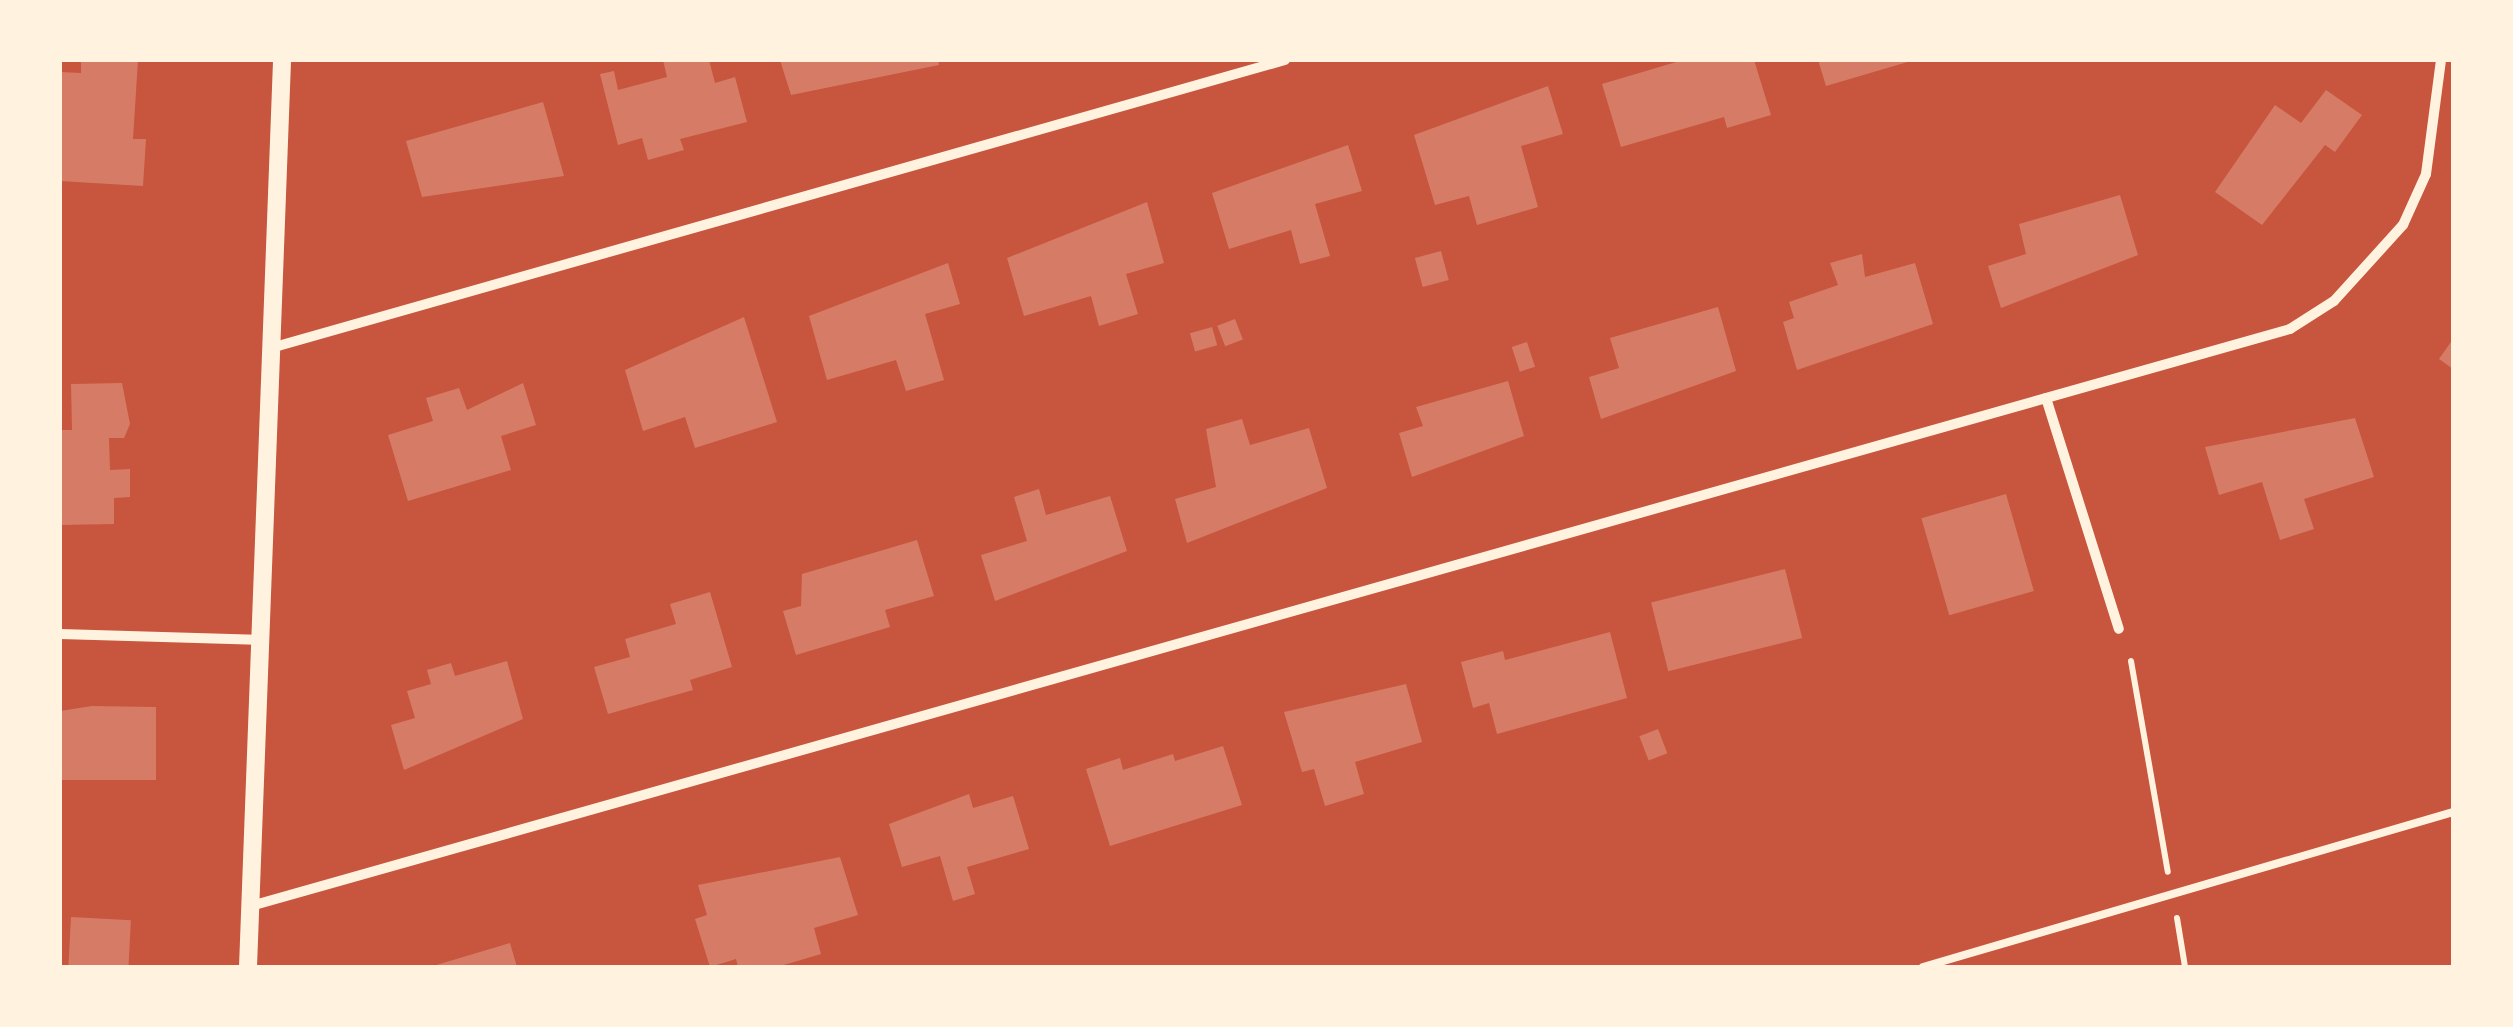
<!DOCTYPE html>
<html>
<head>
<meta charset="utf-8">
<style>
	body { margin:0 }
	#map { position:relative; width:2513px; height:1027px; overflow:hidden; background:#c8553d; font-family:Barlow,sans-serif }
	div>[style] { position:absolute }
	.building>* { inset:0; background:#d67c66; transform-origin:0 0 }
	.path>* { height:6px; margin:-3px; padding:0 3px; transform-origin:3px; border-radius:3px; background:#fff3e0 }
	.service>* { height:8px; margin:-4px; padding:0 4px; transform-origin:4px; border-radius:4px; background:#fff3e0 }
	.minor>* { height:10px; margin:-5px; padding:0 5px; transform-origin:5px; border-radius:5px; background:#fff3e0 }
	.tertiary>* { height:18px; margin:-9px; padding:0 9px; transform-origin:9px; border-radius:9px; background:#fff3e0 }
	span { translate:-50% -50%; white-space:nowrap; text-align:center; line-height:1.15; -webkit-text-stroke:8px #fff3e0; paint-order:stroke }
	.frame { position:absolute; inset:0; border:62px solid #fff3e0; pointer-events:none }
</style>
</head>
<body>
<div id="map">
	<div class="building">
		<i style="clip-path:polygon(81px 60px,138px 60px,133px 139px,146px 139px,143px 186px,60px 181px,60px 72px,81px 73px)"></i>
		<i style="clip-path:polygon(663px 60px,709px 60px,715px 83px,735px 77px,747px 122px,680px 139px,684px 150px,648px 160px,642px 138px,618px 145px,600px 74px,614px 71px,618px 90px,667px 77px)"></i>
		<i style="clip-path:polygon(780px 60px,938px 60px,939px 65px,791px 95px)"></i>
		<i style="clip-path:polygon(1683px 60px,1754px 60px,1771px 115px,1727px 128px,1724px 117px,1621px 147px,1602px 84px)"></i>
		<i style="clip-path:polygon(1818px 60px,1910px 60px,1911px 61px,1826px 86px)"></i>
		<i style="clip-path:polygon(1548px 86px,1563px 134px,1521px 146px,1538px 207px,1477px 225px,1469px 196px,1435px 205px,1414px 135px)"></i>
		<i style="clip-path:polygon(2326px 90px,2362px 115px,2335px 152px,2325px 145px,2262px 225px,2215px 192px,2275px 105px,2301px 123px)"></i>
		<i style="clip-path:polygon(543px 102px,564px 176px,422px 197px,406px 141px)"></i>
		<i style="clip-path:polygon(1348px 145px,1362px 191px,1315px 204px,1330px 256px,1300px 264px,1291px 230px,1229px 249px,1212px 193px)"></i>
		<i style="clip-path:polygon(2120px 195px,2138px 255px,2001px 308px,1988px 266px,2026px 254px,2019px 224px)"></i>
		<i style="clip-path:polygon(1147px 202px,1164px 263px,1126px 274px,1138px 314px,1099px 326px,1091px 296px,1024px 316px,1007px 258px)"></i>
		<i style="left:1441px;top:251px;width:30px;height:27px;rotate:75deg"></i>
		<i style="clip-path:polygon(1862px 254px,1865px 277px,1915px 263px,1933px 324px,1797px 370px,1783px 322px,1794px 318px,1789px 302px,1838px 285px,1830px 263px)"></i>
		<i style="clip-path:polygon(948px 263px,960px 304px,925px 314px,944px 380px,906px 391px,896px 360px,827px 380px,809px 316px)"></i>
		<i style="clip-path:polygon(1718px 307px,1736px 371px,1601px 419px,1589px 377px,1619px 368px,1610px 338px)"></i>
		<i style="clip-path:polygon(744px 317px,777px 422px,695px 448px,685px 417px,643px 431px,625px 370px)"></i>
		<i style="left:1235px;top:319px;width:22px;height:19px;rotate:69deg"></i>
		<i style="left:1212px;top:327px;width:19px;height:23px;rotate:74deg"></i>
		<i style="clip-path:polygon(2453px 339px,2453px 369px,2439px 359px)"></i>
		<i style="left:1527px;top:342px;width:26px;height:16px;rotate:72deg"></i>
		<i style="clip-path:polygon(1508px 381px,1524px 436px,1412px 477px,1399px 433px,1423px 426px,1416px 407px)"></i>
		<i style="clip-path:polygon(122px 383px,130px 424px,124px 438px,109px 438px,110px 470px,130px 469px,130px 497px,114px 498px,114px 524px,60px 525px,60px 430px,72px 430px,71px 384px)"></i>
		<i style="clip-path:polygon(523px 383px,536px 425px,501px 436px,511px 470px,408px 501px,388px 435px,433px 421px,426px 398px,459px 388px,467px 410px)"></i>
		<i style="clip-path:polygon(2355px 418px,2374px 477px,2304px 499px,2314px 529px,2280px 540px,2262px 482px,2219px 495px,2205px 447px)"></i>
		<i style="clip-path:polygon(1242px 419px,1250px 445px,1309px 428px,1327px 488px,1187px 543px,1175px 499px,1216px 487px,1206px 429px)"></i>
		<i style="clip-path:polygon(1039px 489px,1046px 515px,1110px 496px,1127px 551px,995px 601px,981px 555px,1027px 541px,1014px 497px)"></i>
		<i style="left:2006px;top:494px;width:101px;height:88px;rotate:74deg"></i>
		<i style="clip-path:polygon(917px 540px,934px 596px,885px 610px,890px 627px,796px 655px,783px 611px,801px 606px,802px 574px)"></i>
		<i style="left:1785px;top:569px;width:71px;height:138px;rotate:76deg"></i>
		<i style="clip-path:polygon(710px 592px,732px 667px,690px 680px,693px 690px,608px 714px,594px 667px,630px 657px,625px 639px,676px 624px,670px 604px)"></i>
		<i style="clip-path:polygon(1610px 632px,1627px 698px,1497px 734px,1489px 703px,1473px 708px,1461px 662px,1503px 651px,1505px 660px)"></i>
		<i style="clip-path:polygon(507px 661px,523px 719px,404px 770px,391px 725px,415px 718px,407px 691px,431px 684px,427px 670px,451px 663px,455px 676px)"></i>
		<i style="clip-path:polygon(1406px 684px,1422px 742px,1355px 762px,1364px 794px,1325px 806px,1314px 769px,1302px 772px,1284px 712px)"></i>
		<i style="clip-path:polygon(92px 706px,156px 707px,156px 780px,60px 780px,60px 711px)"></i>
		<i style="left:1658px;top:729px;width:26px;height:20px;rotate:69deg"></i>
		<i style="clip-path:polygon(1223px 746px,1242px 805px,1110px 846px,1086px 769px,1120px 758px,1123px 770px,1173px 754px,1175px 761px)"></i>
		<i style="clip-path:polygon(969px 794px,973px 808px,1013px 796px,1029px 849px,967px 867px,975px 894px,953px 901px,940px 856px,902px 867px,889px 824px)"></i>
		<i style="clip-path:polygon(840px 857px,858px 915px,814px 928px,821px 954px,777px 967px,738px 967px,736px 959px,710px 967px,695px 919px,707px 915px,698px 885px)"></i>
		<i style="left:71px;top:917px;width:60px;height:50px;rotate:3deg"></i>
		<i style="clip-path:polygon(510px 943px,517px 967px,433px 967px,433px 966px)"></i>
	</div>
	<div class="path">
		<i style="left:2131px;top:661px;width:214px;rotate:80.1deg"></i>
		<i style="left:2177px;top:918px;width:50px;rotate:80.7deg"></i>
	</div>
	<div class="service">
		<i style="left:1923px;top:967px;width:552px;rotate:-16.3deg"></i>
	</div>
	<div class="minor">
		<i style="left:271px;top:348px;width:1054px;rotate:-15.86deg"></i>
		<i style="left:2046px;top:398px;width:242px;rotate:72.5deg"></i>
		<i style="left:60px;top:634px;width:201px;rotate:1.7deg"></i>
		<i style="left:251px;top:906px;width:2119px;rotate:-15.8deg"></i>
		<i style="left:2290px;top:329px;width:52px;rotate:-32.5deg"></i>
		<i style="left:2334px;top:301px;width:103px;rotate:-47.8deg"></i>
		<i style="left:2403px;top:225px;width:56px;rotate:-65.7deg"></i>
		<i style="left:2426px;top:174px;width:115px;rotate:-82.5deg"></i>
	</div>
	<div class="tertiary">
		<i style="left:248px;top:967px;width:908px;rotate:-87.85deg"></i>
	</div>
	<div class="frame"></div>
</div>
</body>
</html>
